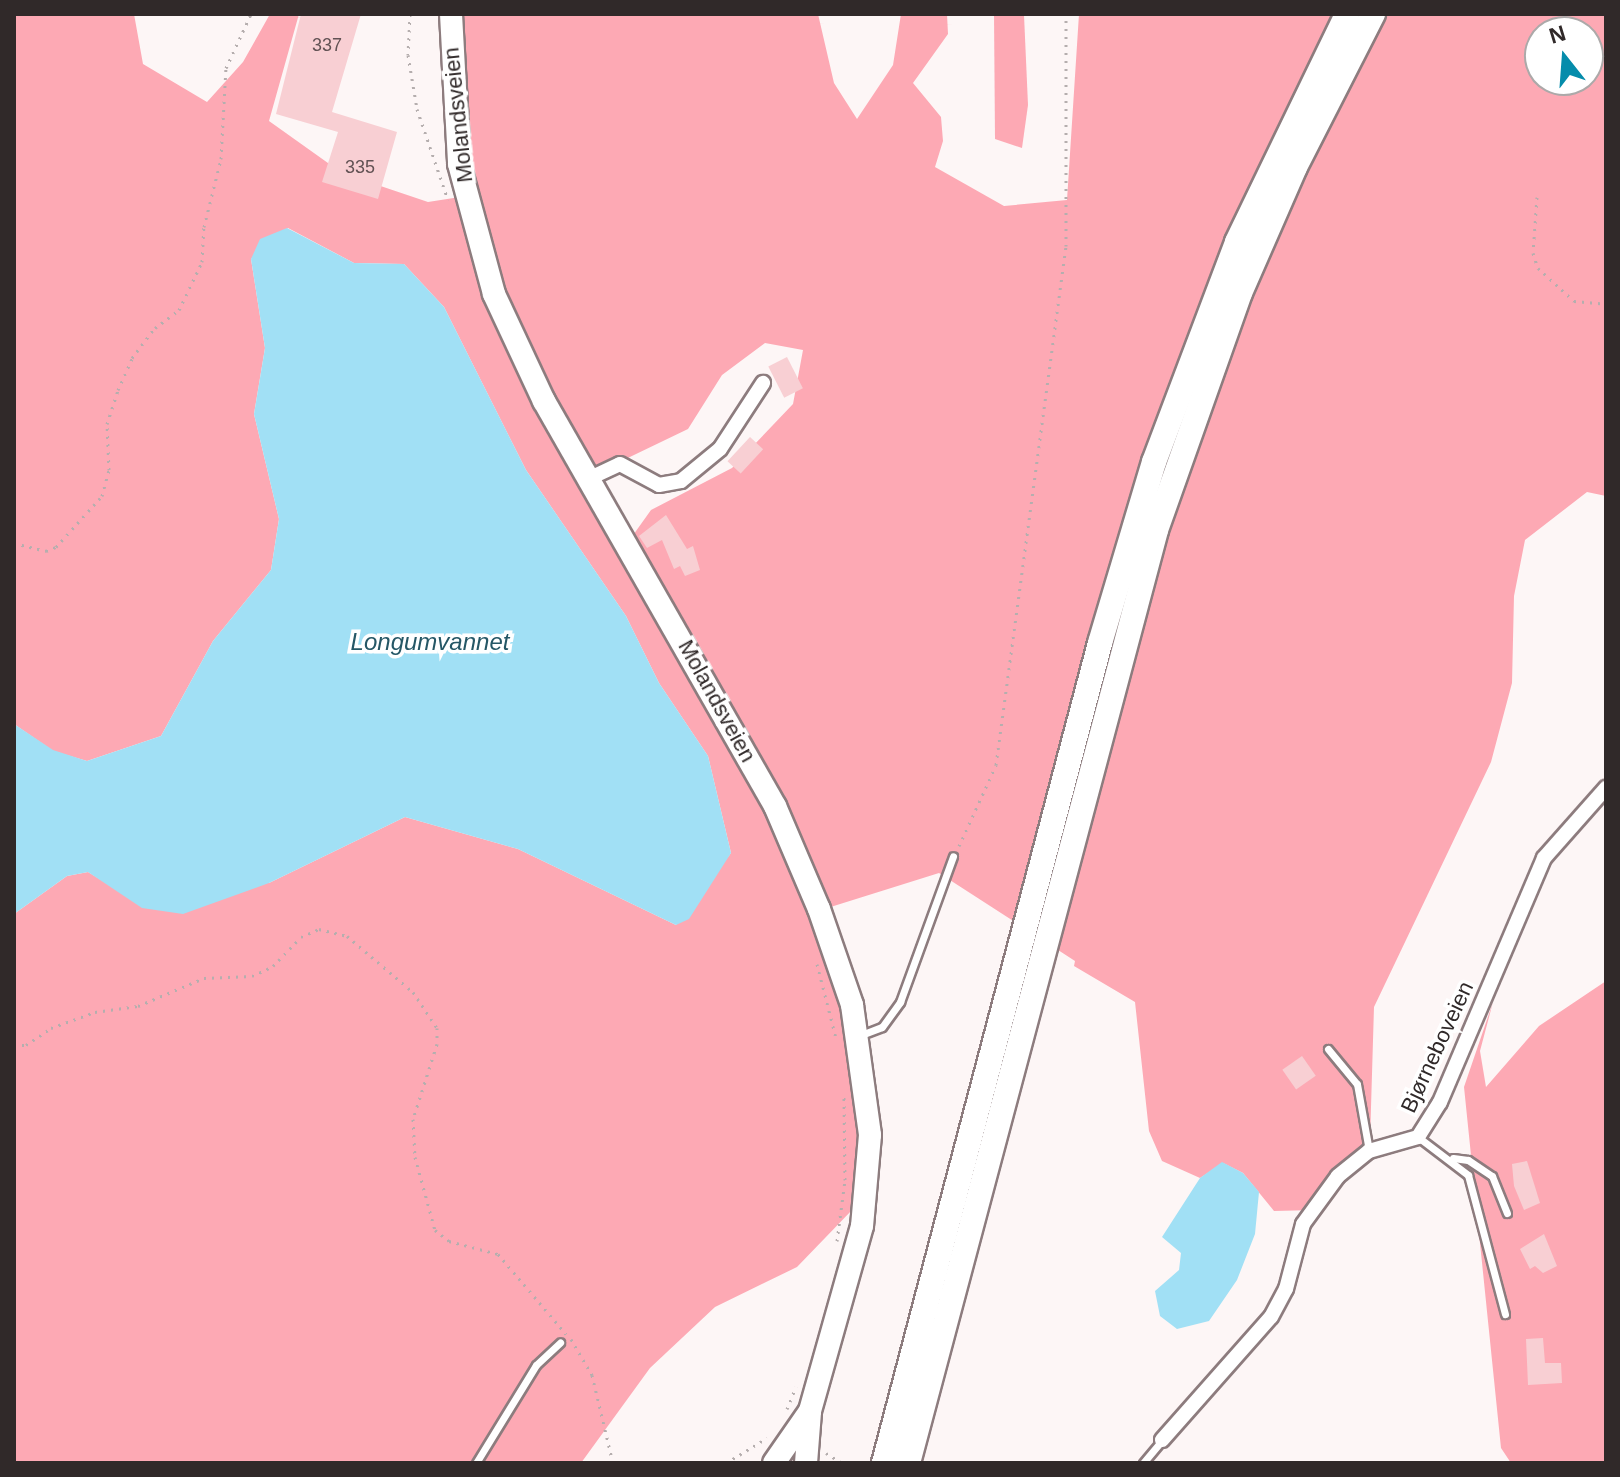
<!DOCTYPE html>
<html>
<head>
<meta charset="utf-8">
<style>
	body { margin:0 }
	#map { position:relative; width:1620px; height:1477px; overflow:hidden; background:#fdf6f6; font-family:Arial,sans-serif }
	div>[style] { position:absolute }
	.green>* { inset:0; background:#fda9b4 }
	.water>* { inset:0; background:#a1e0f5 }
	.building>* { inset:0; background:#f8cfd3; transform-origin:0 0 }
	.path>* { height:3px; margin-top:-1.5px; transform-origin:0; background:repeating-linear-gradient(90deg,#b5aeae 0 2px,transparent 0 8px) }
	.roads { filter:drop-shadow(2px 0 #8d7c7e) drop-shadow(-2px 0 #8d7c7e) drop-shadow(0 2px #8d7c7e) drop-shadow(0 -2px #8d7c7e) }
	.lane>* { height:7px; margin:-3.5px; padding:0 3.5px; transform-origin:3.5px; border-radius:3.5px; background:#fff }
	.street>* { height:14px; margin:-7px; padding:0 7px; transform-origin:7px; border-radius:7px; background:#fff }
	.primary>* { height:22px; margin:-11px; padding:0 11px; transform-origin:11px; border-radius:11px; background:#fff }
	.highway>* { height:24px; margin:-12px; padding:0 12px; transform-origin:12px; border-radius:12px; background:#fff }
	span { translate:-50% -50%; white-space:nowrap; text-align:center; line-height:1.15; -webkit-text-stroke:7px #fff; paint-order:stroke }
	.number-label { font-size:18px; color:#625254 }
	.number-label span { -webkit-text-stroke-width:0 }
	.street-label { font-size:22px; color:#302929 }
	.water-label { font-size:24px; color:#255766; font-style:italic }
	.frame { position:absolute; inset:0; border:16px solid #302929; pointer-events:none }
	.north { position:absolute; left:1524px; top:16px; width:80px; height:80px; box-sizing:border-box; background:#fff; border:2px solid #aca9a9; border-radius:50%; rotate:343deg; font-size:22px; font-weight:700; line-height:32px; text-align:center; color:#302929 }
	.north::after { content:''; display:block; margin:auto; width:28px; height:36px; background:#058cab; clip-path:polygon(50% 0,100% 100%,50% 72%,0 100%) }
</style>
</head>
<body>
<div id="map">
	<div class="green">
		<i style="clip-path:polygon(evenodd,14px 14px,134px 14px,143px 64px,207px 102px,243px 62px,270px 14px,299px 14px,269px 121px,342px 173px,428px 202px,460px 197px,454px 14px,818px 14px,834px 83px,857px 119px,893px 65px,901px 14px,947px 14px,948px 34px,913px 83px,941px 117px,943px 141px,935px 167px,1004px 206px,1067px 200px,1079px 14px,1606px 14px,1606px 496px,1587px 492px,1525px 540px,1514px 596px,1512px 683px,1491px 762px,1374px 1007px,1370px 1141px,1315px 1210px,1274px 1211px,1243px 1173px,1223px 1163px,1200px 1178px,1162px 1161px,1149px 1131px,1135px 1002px,1074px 966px,1075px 961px,939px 873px,821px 910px,868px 1146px,853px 1209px,797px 1267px,715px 1307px,650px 1368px,581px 1463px,14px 1463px,14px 914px,67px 876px,88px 872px,111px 886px,269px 883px,405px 817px,518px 849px,676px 925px,731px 853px,708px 756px,659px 683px,626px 616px,526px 470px,444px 307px,404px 264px,354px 263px,288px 228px,251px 259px,265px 348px,254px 414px,279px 519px,271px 570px,213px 641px,161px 736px,87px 761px,53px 751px,14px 724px,14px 14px,1540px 32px,1588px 32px,1588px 80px,1540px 80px,1540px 32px,14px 14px,765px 343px,803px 350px,793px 404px,732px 468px,651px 510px,631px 538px,585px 497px,607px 468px,688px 429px,722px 375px,765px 343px)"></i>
		<i style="clip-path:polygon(994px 14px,1024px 15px,1028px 105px,1022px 148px,995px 139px)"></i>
		<i style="clip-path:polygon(1606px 981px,1606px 1463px,1511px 1463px,1501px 1448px,1464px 1087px,1493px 1002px,1480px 1051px,1486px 1087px,1539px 1026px)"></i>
	</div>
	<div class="water">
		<i style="clip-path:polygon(287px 228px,354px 263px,404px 264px,444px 307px,526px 470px,626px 616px,659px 683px,708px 756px,731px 853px,689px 919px,676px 925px,518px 849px,405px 817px,269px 883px,183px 914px,142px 908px,88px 872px,67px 876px,14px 914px,14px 724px,53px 750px,87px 761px,161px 736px,213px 641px,271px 570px,279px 519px,254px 414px,265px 348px,251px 259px,260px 239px)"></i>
		<i style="clip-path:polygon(1222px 1162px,1243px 1173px,1259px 1192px,1255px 1234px,1237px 1280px,1209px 1321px,1177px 1329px,1160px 1316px,1155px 1291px,1179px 1270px,1181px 1253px,1162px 1237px,1200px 1178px)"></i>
	</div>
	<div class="building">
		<i style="clip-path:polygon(301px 14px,361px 14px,332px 112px,397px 132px,378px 199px,322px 182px,338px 132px,276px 114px)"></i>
		<i style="left:787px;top:357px;width:35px;height:21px;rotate:63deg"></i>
		<i style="left:750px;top:437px;width:18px;height:33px;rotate:43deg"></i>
		<i style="clip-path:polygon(666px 515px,687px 549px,693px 546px,700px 570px,685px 576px,680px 566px,674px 569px,662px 540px,647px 548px,639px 536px)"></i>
		<i style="left:1302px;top:1056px;width:24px;height:24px;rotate:55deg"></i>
		<i style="clip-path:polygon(1527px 1161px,1540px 1203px,1524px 1210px,1514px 1186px,1512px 1164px)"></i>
		<i style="clip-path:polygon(1544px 1234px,1557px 1266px,1543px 1273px,1535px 1266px,1530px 1269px,1520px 1249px)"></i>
		<i style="clip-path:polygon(1543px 1338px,1545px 1363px,1561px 1363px,1562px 1383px,1528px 1385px,1526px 1339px)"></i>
	</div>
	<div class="path">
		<i style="left:410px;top:14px;width:41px;rotate:92.8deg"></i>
		<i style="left:408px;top:55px;width:55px;rotate:80.5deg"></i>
		<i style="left:417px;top:109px;width:96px;rotate:71.2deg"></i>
		<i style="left:1537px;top:197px;width:56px;rotate:94.1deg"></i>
		<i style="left:1533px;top:253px;width:16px;rotate:72deg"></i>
		<i style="left:1538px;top:268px;width:49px;rotate:42.5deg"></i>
		<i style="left:1574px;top:301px;width:32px;rotate:5deg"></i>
		<i style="left:14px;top:543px;width:33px;rotate:14deg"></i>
		<i style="left:46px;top:551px;width:11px;rotate:-22deg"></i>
		<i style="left:56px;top:547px;width:69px;rotate:-48deg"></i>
		<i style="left:102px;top:496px;width:27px;rotate:-75deg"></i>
		<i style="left:109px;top:470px;width:46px;rotate:-92.5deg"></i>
		<i style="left:107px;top:424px;width:36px;rotate:-72deg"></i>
		<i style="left:118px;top:390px;width:35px;rotate:-66deg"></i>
		<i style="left:132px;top:358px;width:38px;rotate:-53deg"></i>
		<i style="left:155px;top:328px;width:30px;rotate:-37deg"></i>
		<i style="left:179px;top:310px;width:53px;rotate:-64.4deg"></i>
		<i style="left:202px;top:262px;width:35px;rotate:-87deg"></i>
		<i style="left:204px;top:227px;width:70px;rotate:-76deg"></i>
		<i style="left:221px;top:159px;width:91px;rotate:-86.9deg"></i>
		<i style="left:226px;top:68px;width:60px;rotate:-65.2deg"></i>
		<i style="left:959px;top:846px;width:89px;rotate:-65.4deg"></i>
		<i style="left:996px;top:765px;width:524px;rotate:-82.32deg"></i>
		<i style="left:1066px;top:246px;width:232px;rotate:-90deg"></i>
		<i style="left:817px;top:964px;width:76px;rotate:75.6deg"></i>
		<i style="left:14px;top:1045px;width:12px"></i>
		<i style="left:26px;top:1045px;width:30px;rotate:-34deg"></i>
		<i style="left:51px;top:1028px;width:47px;rotate:-20deg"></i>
		<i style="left:95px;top:1012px;width:43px;rotate:-7.9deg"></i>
		<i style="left:138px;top:1006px;width:72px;rotate:-23deg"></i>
		<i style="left:204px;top:978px;width:48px;rotate:-2.4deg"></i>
		<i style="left:252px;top:976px;width:23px;rotate:-25deg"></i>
		<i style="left:273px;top:966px;width:40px;rotate:-46deg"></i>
		<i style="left:301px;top:937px;width:20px;rotate:-24deg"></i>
		<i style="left:319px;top:929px;width:29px;rotate:14deg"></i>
		<i style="left:347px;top:936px;width:87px;rotate:40.3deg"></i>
		<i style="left:413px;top:992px;width:43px;rotate:56.3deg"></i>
		<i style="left:437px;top:1028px;width:16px;rotate:90deg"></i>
		<i style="left:437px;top:1044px;width:79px;rotate:107.7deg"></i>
		<i style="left:413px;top:1119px;width:38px;rotate:87deg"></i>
		<i style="left:415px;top:1157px;width:76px;rotate:74.7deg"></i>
		<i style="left:435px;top:1230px;width:18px;rotate:38deg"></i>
		<i style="left:449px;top:1241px;width:51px;rotate:14.9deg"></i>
		<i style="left:498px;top:1254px;width:105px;rotate:49.6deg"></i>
		<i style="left:837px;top:1241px;width:62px;rotate:-82.5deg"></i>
		<i style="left:845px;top:1180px;width:83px;rotate:-90.7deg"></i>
		<i style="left:571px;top:1339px;width:42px;rotate:59.7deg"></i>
		<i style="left:592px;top:1375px;width:90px;rotate:76.6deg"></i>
		<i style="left:787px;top:1409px;width:24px;rotate:-68deg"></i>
		<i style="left:826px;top:1453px;width:19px;rotate:32deg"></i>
		<i style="left:726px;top:1463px;width:48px;rotate:-31.4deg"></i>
	</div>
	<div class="roads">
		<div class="lane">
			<i style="left:861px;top:1035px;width:22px;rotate:-21deg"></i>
			<i style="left:882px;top:1027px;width:31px;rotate:-54deg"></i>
			<i style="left:900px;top:1002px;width:155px;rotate:-70deg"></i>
			<i style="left:1328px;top:1049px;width:45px;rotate:50.4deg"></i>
			<i style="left:1357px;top:1084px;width:68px;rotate:79.8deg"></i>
			<i style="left:1418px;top:1137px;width:63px;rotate:37.2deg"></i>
			<i style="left:1468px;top:1175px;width:144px;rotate:75.1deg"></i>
			<i style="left:1453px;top:1158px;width:15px;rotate:8deg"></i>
			<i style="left:1468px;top:1160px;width:29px;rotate:34deg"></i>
			<i style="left:1492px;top:1176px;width:40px;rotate:68deg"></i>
			<i style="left:476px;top:1463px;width:115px;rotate:-58.5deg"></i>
			<i style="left:536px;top:1365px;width:33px;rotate:-43deg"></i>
			<i style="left:1143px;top:1463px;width:30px;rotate:-50deg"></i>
		</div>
		<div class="street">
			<i style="left:588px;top:479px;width:35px;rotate:-25deg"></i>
			<i style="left:620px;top:464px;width:44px;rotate:28.3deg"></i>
			<i style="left:659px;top:485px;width:22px;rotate:-10deg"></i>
			<i style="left:681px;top:481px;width:50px;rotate:-39.4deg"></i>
			<i style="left:720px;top:449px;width:79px;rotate:-56.9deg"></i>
			<i style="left:1162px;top:1440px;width:164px;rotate:-48.5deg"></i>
			<i style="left:1271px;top:1317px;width:32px;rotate:-62deg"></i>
			<i style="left:1286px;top:1289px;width:67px;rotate:-75.3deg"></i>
			<i style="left:1303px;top:1224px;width:59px;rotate:-53.9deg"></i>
			<i style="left:1338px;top:1176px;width:40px;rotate:-39deg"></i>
			<i style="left:1369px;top:1151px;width:51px;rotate:-15.9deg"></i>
			<i style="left:1418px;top:1137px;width:41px;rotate:-57.8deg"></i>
			<i style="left:1440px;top:1102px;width:265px;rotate:-66.9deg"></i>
			<i style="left:1544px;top:858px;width:94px;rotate:-48.5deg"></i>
		</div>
		<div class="primary">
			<i style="left:451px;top:14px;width:150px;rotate:86.9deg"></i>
			<i style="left:459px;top:164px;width:135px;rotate:74.9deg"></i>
			<i style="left:494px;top:294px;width:118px;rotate:65deg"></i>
			<i style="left:544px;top:401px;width:466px;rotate:60.3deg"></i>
			<i style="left:775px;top:806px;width:112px;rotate:66.9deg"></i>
			<i style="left:819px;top:909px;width:102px;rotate:71deg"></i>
			<i style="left:852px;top:1005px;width:131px;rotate:82.1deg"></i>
			<i style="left:870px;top:1135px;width:91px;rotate:95deg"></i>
			<i style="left:862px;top:1226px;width:192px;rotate:105.7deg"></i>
			<i style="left:810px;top:1411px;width:63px;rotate:124.7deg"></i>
			<i style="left:806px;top:1463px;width:51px;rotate:-85.5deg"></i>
		</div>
		<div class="highway">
			<i style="left:884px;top:1463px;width:848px;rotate:-75.24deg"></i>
			<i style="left:1100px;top:643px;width:189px;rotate:-73.4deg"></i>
			<i style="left:1154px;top:462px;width:235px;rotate:-69.3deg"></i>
			<i style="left:1237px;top:242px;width:253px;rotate:-64.2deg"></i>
			<i style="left:908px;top:1463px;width:965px;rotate:-75.11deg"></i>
			<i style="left:1156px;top:530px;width:251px;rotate:-70.5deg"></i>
			<i style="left:1240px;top:293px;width:137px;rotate:-66.4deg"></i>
			<i style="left:1295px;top:167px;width:172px;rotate:-63deg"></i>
		</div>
	</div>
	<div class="number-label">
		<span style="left:327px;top:45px">337</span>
		<span style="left:360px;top:167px">335</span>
	</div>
	<div class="street-label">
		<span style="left:458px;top:115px;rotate:-96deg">Molandsveien</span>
		<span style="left:717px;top:701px;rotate:61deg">Molandsveien</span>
		<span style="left:1437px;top:1047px;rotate:-65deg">Bjørneboveien</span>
	</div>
	<div class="water-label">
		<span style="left:430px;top:642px">Longumvannet</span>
	</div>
	<div class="frame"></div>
	<div class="north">N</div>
</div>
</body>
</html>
